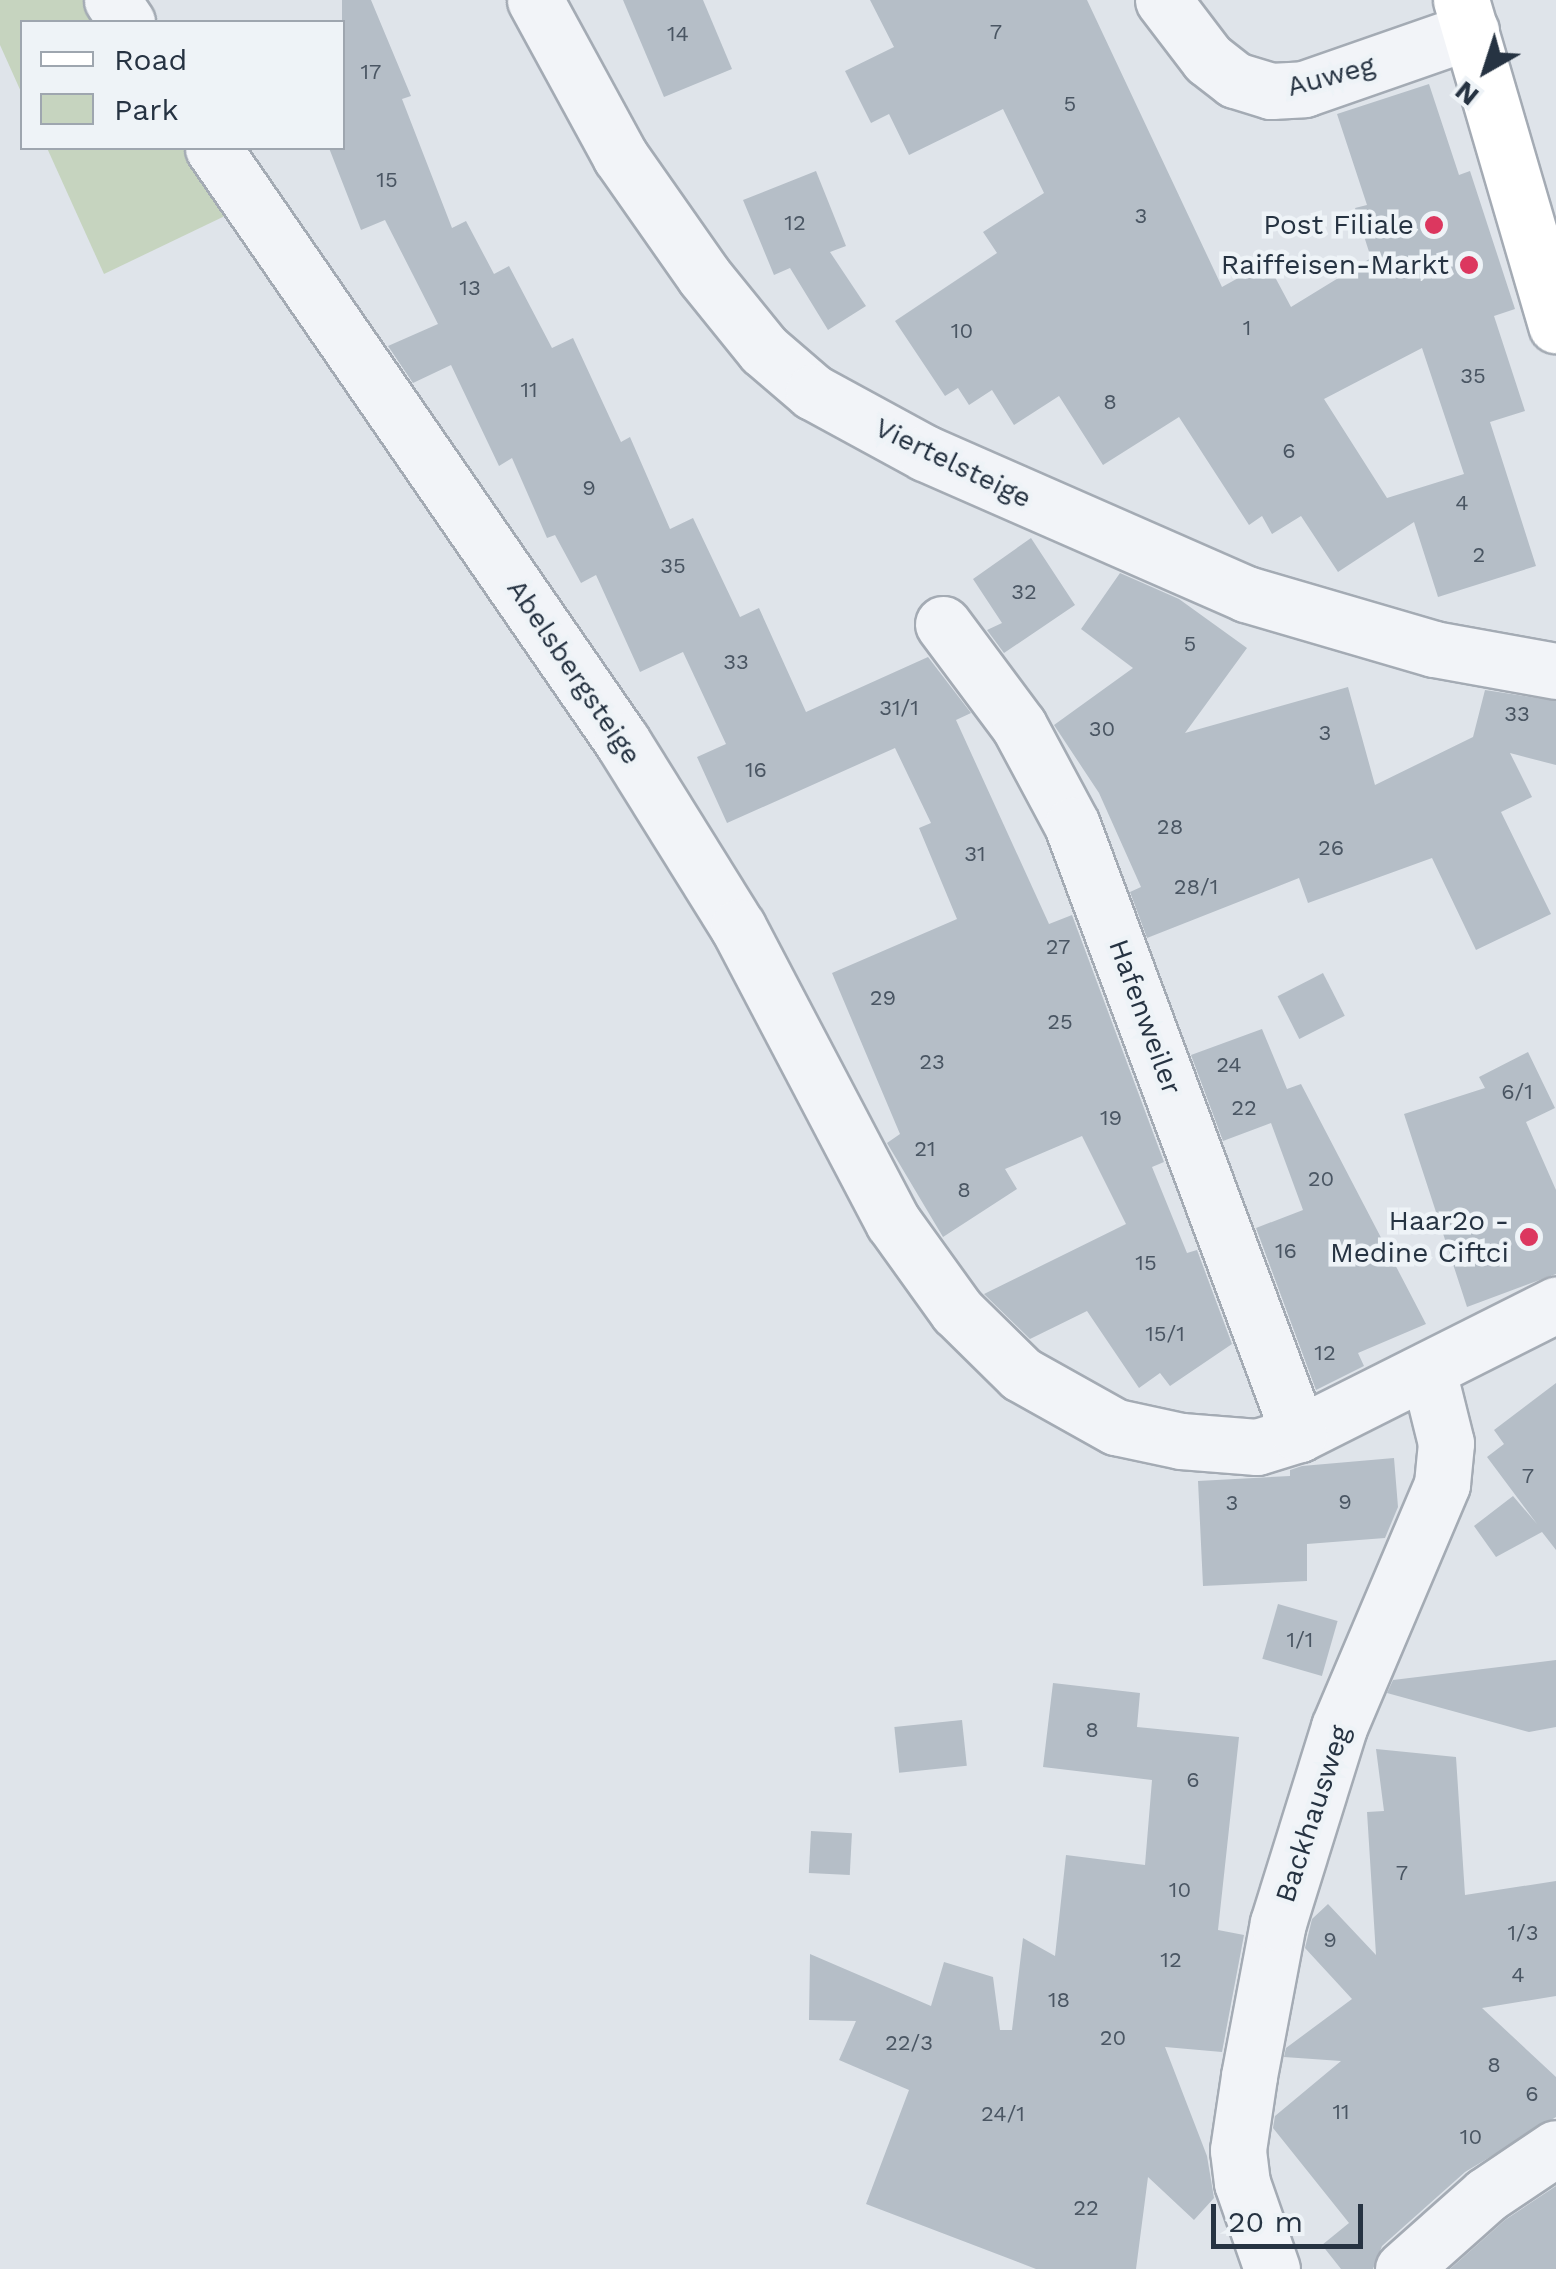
<!DOCTYPE html>
<html>
<head>
<meta charset="utf-8">
<style>
	body { margin:0 }
	#map { position:relative; width:1556px; height:2269px; overflow:hidden; background:#dfe4ea; font-family:"Work Sans",sans-serif }
	div>[style] { position:absolute }
	.green>* { inset:0; background:#c6d4bf }
	.building>* { inset:0; background:#b5bec7; transform-origin:0 0 }
	.roads { filter:drop-shadow(2px 0 #a4abb4) drop-shadow(-2px 0 #a4abb4) drop-shadow(0 2px #a4abb4) drop-shadow(0 -2px #a4abb4) }
	.street>* { height:55px; margin:-27.5px; padding:0 27.5px; transform-origin:27.5px; border-radius:27.5px; background:#f2f4f8 }
	.secondary>* { height:55px; margin:-27.5px; padding:0 27.5px; transform-origin:27.5px; border-radius:27.5px; background:#fff }
	.dots>* { width:28px; height:28px; translate:-50% -50%; box-sizing:border-box; border:5px solid #eef3f7; border-radius:50% }
	span { translate:-50% -50%; white-space:nowrap; text-align:center; line-height:1.15; -webkit-text-stroke:9px #eef3f7; paint-order:stroke }
	.number-label { font-size:22px; color:#4a5663 }
	.number-label span { -webkit-text-stroke-width:0 }
	.street-label { font-size:28px; color:#263342 }
	.poi-label { font-size:28px; color:#263342 }
	.right { translate:-100% -50%; text-align:right }
	.legend { position:absolute; left:20px; top:20px; width:325px; height:130px; box-sizing:border-box; background:#eef3f7; border:2px solid #9ea6af; margin:0; padding:12px 18px; list-style:none; font-size:30px; color:#263342 }
	.legend li { display:flex; align-items:center; gap:20px; height:50px }
	.legend b { width:50px; border:2px solid #9ea6af }
	.north { position:absolute; left:1436px; top:20px; width:100px; height:100px; -webkit-text-stroke:8px #eef3f7; paint-order:stroke; rotate:219deg; font-size:28px; font-weight:700; line-height:40px; text-align:center; color:#263342 }
	.north::after { content:''; display:block; margin:auto; width:35px; height:45px; background:#263342; clip-path:polygon(50% 0,100% 100%,50% 72%,0 100%) }
	.scale { position:absolute; left:1211px; top:2204px; width:152px; height:45px; box-sizing:border-box; border:5px solid #263342; border-top:0; padding-left:12px; font-size:30px; line-height:35px; white-space:nowrap; color:#263342; -webkit-text-stroke:8px #eef3f7; paint-order:stroke }
</style>
</head>
<body>
<div id="map">
	<div class="green">
		<i style="clip-path:polygon(0 0,88px 0,103px 22px,22px 22px,22px 94px,0 45px)"></i>
		<i style="clip-path:polygon(47px 148px,185px 148px,229px 214px,104px 274px)"></i>
	</div>
	<div class="building">
		<i style="clip-path:polygon(342px 0,371px 0,411px 96px,402px 99px,452px 228px,466px 221px,494px 274px,509px 266px,552px 348px,573px 338px,621px 442px,630px 437px,670px 529px,693px 518px,740px 617px,759px 608px,806px 712px,928px 657px,971px 713px,956px 720px,1049px 924px,1072px 915px,1164px 1162px,1152px 1167px,1187px 1253px,1197px 1250px,1232px 1344px,1170px 1386px,1160px 1373px,1139px 1388px,1087px 1311px,1030px 1339px,984px 1294px,1126px 1224px,1082px 1136px,1005px 1169px,1017px 1189px,943px 1237px,887px 1143px,900px 1134px,832px 973px,957px 919px,919px 828px,931px 823px,895px 748px,727px 823px,697px 757px,726px 744px,683px 652px,640px 672px,596px 575px,581px 583px,555px 535px,547px 538px,512px 458px,499px 466px,451px 365px,413px 383px,388px 346px,438px 324px,385px 220px,361px 230px,329px 148px,342px 148px)"></i>
		<i style="clip-path:polygon(623px 0,703px 0,732px 69px,664px 97px)"></i>
		<i style="clip-path:polygon(evenodd,870px 0,1087px 0,1222px 287px,1267px 262px,1291px 307px,1371px 258px,1355px 208px,1367px 205px,1337px 114px,1429px 84px,1459px 175px,1470px 171px,1515px 309px,1494px 316px,1525px 411px,1490px 422px,1536px 566px,1438px 597px,1414px 522px,1338px 572px,1301px 516px,1272px 534px,1262px 516px,1249px 525px,1179px 417px,1103px 465px,1059px 396px,1014px 425px,992px 390px,969px 405px,958px 388px,945px 396px,895px 321px,997px 253px,983px 232px,1044px 193px,1003px 109px,909px 155px,889px 114px,871px 123px,845px 71px,894px 47px,870px 0,1422px 348px,1464px 474px,1387px 498px,1324px 399px,1422px 348px)"></i>
		<i style="clip-path:polygon(816px 171px,846px 246px,830px 252px,866px 306px,828px 330px,790px 268px,774px 275px,743px 200px)"></i>
		<i style="clip-path:polygon(1031px 538px,1075px 605px,1004px 653px,987px 630px,1002px 623px,973px 579px)"></i>
		<i style="clip-path:polygon(1120px 573px,1179px 599px,1247px 648px,1185px 733px,1348px 687px,1375px 785px,1473px 737px,1485px 690px,1556px 701px,1556px 765px,1510px 753px,1532px 797px,1501px 812px,1551px 914px,1476px 950px,1432px 858px,1308px 903px,1299px 878px,1147px 938px,1130px 892px,1141px 887px,1099px 793px,1054px 725px,1133px 668px,1081px 629px)"></i>
		<i style="left:1323px;top:973px;width:48px;height:51px;rotate:63deg"></i>
		<i style="clip-path:polygon(1262px 1029px,1287px 1089px,1301px 1084px,1426px 1324px,1358px 1353px,1364px 1366px,1316px 1390px,1256px 1228px,1303px 1210px,1271px 1123px,1223px 1141px,1191px 1055px)"></i>
		<i style="clip-path:polygon(1528px 1052px,1555px 1108px,1526px 1122px,1556px 1190px,1556px 1274px,1467px 1307px,1404px 1114px,1485px 1088px,1479px 1077px)"></i>
		<i style="clip-path:polygon(1556px 1383px,1556px 1550px,1542px 1532px,1496px 1557px,1474px 1526px,1513px 1496px,1537px 1524px,1487px 1457px,1504px 1444px,1494px 1430px)"></i>
		<i style="clip-path:polygon(1394px 1458px,1398px 1507px,1385px 1538px,1307px 1544px,1307px 1581px,1203px 1586px,1198px 1481px,1290px 1476px,1290px 1470px,1302px 1466px)"></i>
		<i style="left:1278px;top:1604px;width:62px;height:57px;rotate:16deg"></i>
		<i style="clip-path:polygon(1556px 1660px,1556px 1727px,1529px 1732px,1387px 1693px,1393px 1680px)"></i>
		<i style="clip-path:polygon(1053px 1683px,1140px 1693px,1137px 1727px,1239px 1737px,1218px 1930px,1244px 1935px,1222px 2052px,1165px 2047px,1207px 2156px,1214px 2198px,1194px 2220px,1148px 2177px,1136px 2269px,1036px 2269px,866px 2204px,909px 2090px,839px 2060px,856px 2021px,809px 2020px,810px 1954px,931px 2006px,944px 1962px,993px 1977px,1000px 2030px,1012px 2030px,1023px 1938px,1055px 1956px,1066px 1855px,1145px 1865px,1152px 1780px,1043px 1767px)"></i>
		<i style="left:962px;top:1720px;width:46px;height:68px;rotate:84deg"></i>
		<i style="clip-path:polygon(1376px 1749px,1456px 1757px,1465px 1895px,1556px 1881px,1556px 1996px,1482px 2008px,1556px 2077px,1556px 2117px,1465px 2172px,1382px 2246px,1373px 2269px,1341px 2269px,1322px 2245px,1349px 2223px,1273px 2128px,1275px 2116px,1341px 2061px,1284px 2057px,1286px 2048px,1352px 1999px,1305px 1948px,1312px 1919px,1328px 1904px,1376px 1955px,1367px 1812px,1384px 1811px)"></i>
		<i style="left:811px;top:1831px;width:41px;height:42px;rotate:3deg"></i>
		<i style="clip-path:polygon(1556px 2186px,1556px 2269px,1450px 2269px,1505px 2220px)"></i>
	</div>
	<div class="roads">
		<div class="street">
			<i style="left:112px;top:0;width:27px;rotate:56deg"></i>
			<i style="left:535px;top:0;width:178px;rotate:61.4deg"></i>
			<i style="left:620px;top:156px;width:146px;rotate:55deg"></i>
			<i style="left:704px;top:276px;width:95px;rotate:51deg"></i>
			<i style="left:764px;top:350px;width:65px;rotate:40.6deg"></i>
			<i style="left:813px;top:392px;width:128px;rotate:28.6deg"></i>
			<i style="left:925px;top:453px;width:351px;rotate:23.7deg"></i>
			<i style="left:1246px;top:594px;width:196px;rotate:16.3deg"></i>
			<i style="left:1434px;top:649px;width:124px;rotate:10.2deg"></i>
			<i style="left:1163px;top:0;width:74px;rotate:52.7deg"></i>
			<i style="left:1208px;top:59px;width:34px;rotate:38deg"></i>
			<i style="left:1235px;top:80px;width:38px;rotate:17deg"></i>
			<i style="left:1271px;top:91px;width:33px;rotate:-3deg"></i>
			<i style="left:1304px;top:89px;width:177px;rotate:-19.2deg"></i>
			<i style="left:213px;top:148px;width:720px;rotate:55.41deg"></i>
			<i style="left:622px;top:741px;width:219px;rotate:58.1deg"></i>
			<i style="left:738px;top:927px;width:333px;rotate:62.3deg"></i>
			<i style="left:893px;top:1222px;width:110px;rotate:54.3deg"></i>
			<i style="left:957px;top:1311px;width:90px;rotate:44.5deg"></i>
			<i style="left:1021px;top:1374px;width:109px;rotate:29.2deg"></i>
			<i style="left:1116px;top:1427px;width:66px;rotate:12.2deg"></i>
			<i style="left:1181px;top:1441px;width:76px;rotate:4.5deg"></i>
			<i style="left:1257px;top:1447px;width:44px;rotate:-17.2deg"></i>
			<i style="left:1299px;top:1434px;width:288px;rotate:-26.7deg"></i>
			<i style="left:943px;top:624px;width:127px;rotate:53.3deg"></i>
			<i style="left:1019px;top:726px;width:112px;rotate:61.8deg"></i>
			<i style="left:1072px;top:825px;width:650px;rotate:69.56deg"></i>
			<i style="left:1272px;top:2269px;width:91px;rotate:-109.2deg"></i>
			<i style="left:1242px;top:2183px;width:33px;rotate:-97deg"></i>
			<i style="left:1238px;top:2150px;width:75px;rotate:-81.5deg"></i>
			<i style="left:1249px;top:2076px;width:156px;rotate:-79.3deg"></i>
			<i style="left:1278px;top:1923px;width:205px;rotate:-72.7deg"></i>
			<i style="left:1339px;top:1727px;width:264px;rotate:-67deg"></i>
			<i style="left:1442px;top:1484px;width:41px;rotate:-84.4deg"></i>
			<i style="left:1446px;top:1443px;width:74px;rotate:-104deg"></i>
			<i style="left:1403px;top:2269px;width:111px;rotate:-41.7deg"></i>
			<i style="left:1486px;top:2195px;width:84px;rotate:-33.9deg"></i>
		</div>
		<div class="secondary">
			<i style="left:1461px;top:0;width:339px;rotate:73.7deg"></i>
		</div>
	</div>
	<div class="dots">
		<i style="left:1434px;top:225px;background:#dc375f"></i>
		<i style="left:1469px;top:265px;background:#dc375f"></i>
		<i style="left:1529px;top:1237px;background:#dc375f"></i>
	</div>
	<div class="number-label">
		<span style="left:996px;top:32px">7</span>
		<span style="left:678px;top:34px">14</span>
		<span style="left:371px;top:72px">17</span>
		<span style="left:1070px;top:104px">5</span>
		<span style="left:387px;top:180px">15</span>
		<span style="left:1141px;top:216px">3</span>
		<span style="left:795px;top:223px">12</span>
		<span style="left:470px;top:288px">13</span>
		<span style="left:1247px;top:328px">1</span>
		<span style="left:962px;top:331px">10</span>
		<span style="left:1473px;top:376px">35</span>
		<span style="left:529px;top:390px">11</span>
		<span style="left:1110px;top:402px">8</span>
		<span style="left:1289px;top:451px">6</span>
		<span style="left:589px;top:488px">9</span>
		<span style="left:1462px;top:503px">4</span>
		<span style="left:1479px;top:555px">2</span>
		<span style="left:673px;top:566px">35</span>
		<span style="left:1024px;top:592px">32</span>
		<span style="left:1190px;top:644px">5</span>
		<span style="left:736px;top:662px">33</span>
		<span style="left:899px;top:708px">31/1</span>
		<span style="left:1517px;top:714px">33</span>
		<span style="left:1102px;top:729px">30</span>
		<span style="left:1325px;top:733px">3</span>
		<span style="left:756px;top:770px">16</span>
		<span style="left:1170px;top:827px">28</span>
		<span style="left:1331px;top:848px">26</span>
		<span style="left:975px;top:854px">31</span>
		<span style="left:1196px;top:887px">28/1</span>
		<span style="left:1058px;top:947px">27</span>
		<span style="left:883px;top:998px">29</span>
		<span style="left:1060px;top:1022px">25</span>
		<span style="left:932px;top:1062px">23</span>
		<span style="left:1229px;top:1065px">24</span>
		<span style="left:1517px;top:1092px">6/1</span>
		<span style="left:1244px;top:1108px">22</span>
		<span style="left:1111px;top:1118px">19</span>
		<span style="left:925px;top:1149px">21</span>
		<span style="left:1321px;top:1179px">20</span>
		<span style="left:964px;top:1190px">8</span>
		<span style="left:1286px;top:1251px">16</span>
		<span style="left:1146px;top:1263px">15</span>
		<span style="left:1165px;top:1334px">15/1</span>
		<span style="left:1325px;top:1353px">12</span>
		<span style="left:1528px;top:1476px">7</span>
		<span style="left:1345px;top:1502px">9</span>
		<span style="left:1232px;top:1503px">3</span>
		<span style="left:1300px;top:1640px">1/1</span>
		<span style="left:1092px;top:1730px">8</span>
		<span style="left:1193px;top:1780px">6</span>
		<span style="left:1402px;top:1873px">7</span>
		<span style="left:1180px;top:1890px">10</span>
		<span style="left:1523px;top:1933px">1/3</span>
		<span style="left:1330px;top:1940px">9</span>
		<span style="left:1171px;top:1960px">12</span>
		<span style="left:1518px;top:1975px">4</span>
		<span style="left:1059px;top:2000px">18</span>
		<span style="left:1113px;top:2038px">20</span>
		<span style="left:909px;top:2043px">22/3</span>
		<span style="left:1494px;top:2065px">8</span>
		<span style="left:1532px;top:2094px">6</span>
		<span style="left:1341px;top:2112px">11</span>
		<span style="left:1003px;top:2114px">24/1</span>
		<span style="left:1471px;top:2137px">10</span>
		<span style="left:1086px;top:2208px">22</span>
	</div>
	<div class="street-label">
		<span style="left:1331px;top:76px;rotate:-15deg">Auweg</span>
		<span style="left:953px;top:463px;rotate:26deg">Viertelsteige</span>
		<span style="left:574px;top:672px;rotate:56deg">Abelsbergsteige</span>
		<span style="left:1145px;top:1017px;rotate:70deg">Hafenweiler</span>
		<span style="left:1313px;top:1814px;rotate:-72deg">Backhausweg</span>
	</div>
	<div class="poi-label">
		<span class="right" style="left:1414px;top:225px">Post Filiale</span>
		<span class="right" style="left:1449px;top:265px">Raiffeisen-Markt</span>
		<span class="right" style="left:1509px;top:1237px">Haar2o -<br>Medine Ciftci</span>
	</div>
	<ul class="legend">
	<li><b style="height:12px;background:#fff"></b>Road</li>
	<li><b style="height:28px;background:#c6d4bf"></b>Park</li>
	</ul>
	<div class="north">N</div>
	<div class="scale">20 m</div>
</div>
</body>
</html>
